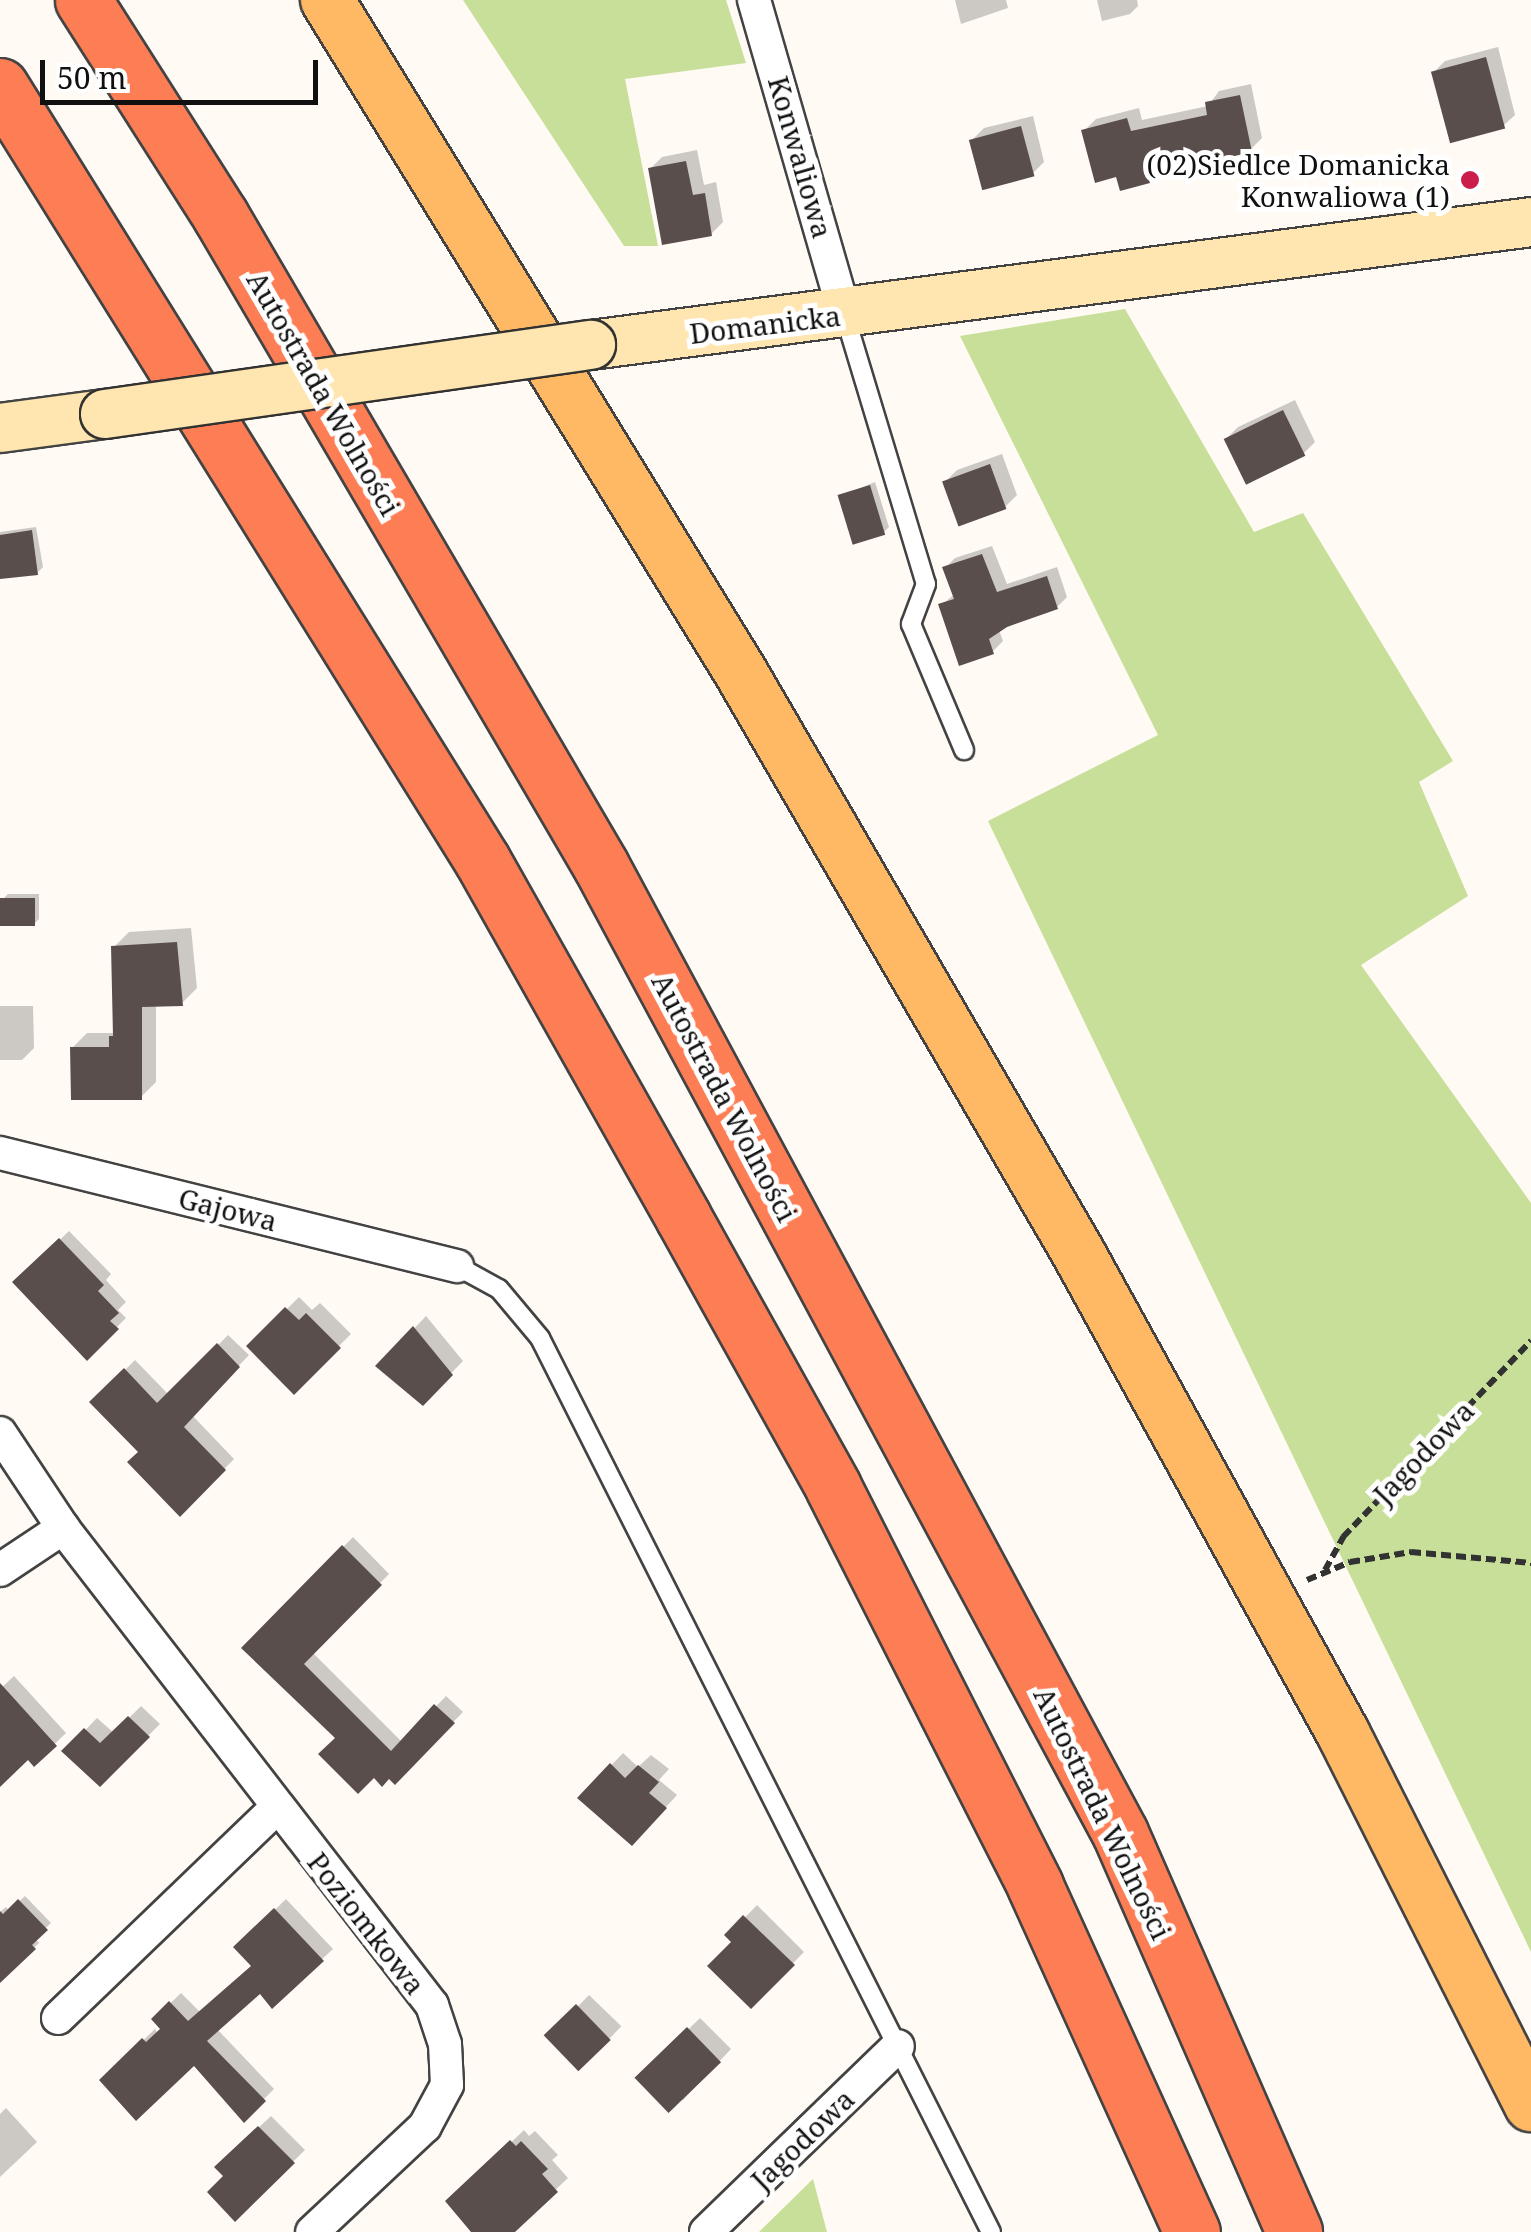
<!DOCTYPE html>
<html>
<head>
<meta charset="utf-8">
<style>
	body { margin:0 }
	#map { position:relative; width:1531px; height:2232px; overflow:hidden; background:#fffaf4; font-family:"Noto Serif",serif }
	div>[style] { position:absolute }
	.forest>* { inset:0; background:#c7df98 }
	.shadow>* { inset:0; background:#0003; transform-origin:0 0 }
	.building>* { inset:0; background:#5a4e4c; transform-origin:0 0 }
	.path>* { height:6px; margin-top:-3px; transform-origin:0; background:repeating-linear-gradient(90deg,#323232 0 10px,transparent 0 15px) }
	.roads { filter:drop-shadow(2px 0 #434343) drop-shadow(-2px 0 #434343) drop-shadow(0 2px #434343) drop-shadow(0 -2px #434343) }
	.lane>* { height:18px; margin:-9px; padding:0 9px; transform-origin:9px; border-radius:9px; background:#fff }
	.street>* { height:32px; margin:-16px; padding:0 16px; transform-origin:16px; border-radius:16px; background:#fff }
	.secondary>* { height:48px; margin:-24px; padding:0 24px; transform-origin:24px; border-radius:24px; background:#ffe5af }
	.primary>* { height:52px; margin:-26px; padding:0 26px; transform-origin:26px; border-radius:26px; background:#ffb864 }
	.highway>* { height:55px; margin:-27.5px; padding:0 27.5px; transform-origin:27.5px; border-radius:27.5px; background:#fd7d54 }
	.bridges { filter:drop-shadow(2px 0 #323232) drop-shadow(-2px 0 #323232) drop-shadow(0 2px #323232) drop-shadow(0 -2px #323232) }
	.secondary-bridge>* { height:48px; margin:-24px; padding:0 24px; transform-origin:24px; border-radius:24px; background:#ffe5af }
	.dots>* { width:28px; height:28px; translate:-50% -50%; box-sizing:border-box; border:5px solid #fff; border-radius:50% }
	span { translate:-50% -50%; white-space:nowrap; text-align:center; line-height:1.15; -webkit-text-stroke:10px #fff; paint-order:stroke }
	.street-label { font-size:28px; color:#101010 }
	.poi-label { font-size:28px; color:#101010 }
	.right { translate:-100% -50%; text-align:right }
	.scale { position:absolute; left:40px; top:60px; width:278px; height:45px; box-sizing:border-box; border:5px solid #101010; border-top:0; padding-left:12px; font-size:30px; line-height:35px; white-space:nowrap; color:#101010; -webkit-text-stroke:8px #fff; paint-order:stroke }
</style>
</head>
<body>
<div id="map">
	<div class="forest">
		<i style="clip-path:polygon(463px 0,726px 0,746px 63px,625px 79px,658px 246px,624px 246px)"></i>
		<i style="clip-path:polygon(1125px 309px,1254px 532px,1303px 513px,1453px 761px,1419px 782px,1468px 896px,1361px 965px,1531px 1203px,1531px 1952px,988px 821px,1158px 735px,960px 336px)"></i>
		<i style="clip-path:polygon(813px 2179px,827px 2232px,759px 2232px)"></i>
	</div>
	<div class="shadow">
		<i style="clip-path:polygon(955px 0,1006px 0,1008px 8px,961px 24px)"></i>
		<i style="clip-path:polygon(1097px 0,1137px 0,1138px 6px,1130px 14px,1102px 21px)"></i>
		<i style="clip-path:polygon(1498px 47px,1515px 115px,1503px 126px,1434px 72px,1445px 61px)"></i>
		<i style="clip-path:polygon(1251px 84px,1262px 138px,1250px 150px,1158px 172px,1149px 181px,1118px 174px,1084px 131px,1096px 119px,1139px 108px,1142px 120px,1208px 106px,1219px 91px)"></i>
		<i style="clip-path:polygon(1033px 116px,1044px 162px,1032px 174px,972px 140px,984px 128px)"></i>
		<i style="clip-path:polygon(697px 150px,704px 185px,716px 182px,723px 222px,711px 234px,650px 169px,662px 157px)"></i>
		<i style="clip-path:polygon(1295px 400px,1315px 442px,1303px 454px,1226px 439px,1238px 427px)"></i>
		<i style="clip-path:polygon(1002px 454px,1017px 495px,1005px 507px,945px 482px,957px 470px)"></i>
		<i style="clip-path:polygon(875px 482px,889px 527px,884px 532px,841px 496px)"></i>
		<i style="clip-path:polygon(36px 527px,43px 567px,37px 573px,0 577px,0 532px)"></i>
		<i style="clip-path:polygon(992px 546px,1007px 584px,1057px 567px,1067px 597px,1057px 607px,999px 630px,1003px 641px,993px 651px,961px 662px,941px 605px,955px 594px,945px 568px,955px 558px)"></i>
		<i style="clip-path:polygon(8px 894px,39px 894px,39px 919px,33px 925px,3px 899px)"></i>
		<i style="clip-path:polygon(191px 928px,197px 988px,182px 1003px,156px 1004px,156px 1082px,141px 1097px,72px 1048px,87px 1033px,116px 1033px,114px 947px,129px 932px)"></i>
		<i style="clip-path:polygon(0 1006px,33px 1006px,34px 1048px,22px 1060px,0 1060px)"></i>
		<i style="clip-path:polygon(69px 1231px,111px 1274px,106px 1280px,126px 1302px,118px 1310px,126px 1318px,87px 1357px,16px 1282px)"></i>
		<i style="clip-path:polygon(299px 1297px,312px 1310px,320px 1303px,351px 1334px,294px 1391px,250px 1346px)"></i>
		<i style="clip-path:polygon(426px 1316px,463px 1361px,423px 1402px,379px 1366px)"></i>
		<i style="clip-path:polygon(228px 1335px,249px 1355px,192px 1415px,234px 1459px,181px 1513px,141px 1452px,93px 1402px,135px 1360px,169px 1395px)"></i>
		<i style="clip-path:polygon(353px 1537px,389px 1574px,312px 1652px,402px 1742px,446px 1696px,463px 1712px,395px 1781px,338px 1737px,244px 1648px)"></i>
		<i style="clip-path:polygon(14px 1676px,66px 1733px,35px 1763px,28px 1757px,0 1772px,0 1689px)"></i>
		<i style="clip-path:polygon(141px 1706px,160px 1724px,100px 1784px,65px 1751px,97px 1718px,114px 1733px)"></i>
		<i style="clip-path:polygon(623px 1753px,638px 1767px,651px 1755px,669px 1769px,659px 1780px,677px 1795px,644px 1831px,580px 1798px)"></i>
		<i style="clip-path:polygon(25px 1896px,51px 1923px,35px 1938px,39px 1943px,11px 1970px,0 1973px,0 1912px,6px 1907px,9px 1911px)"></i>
		<i style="clip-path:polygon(286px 1899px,333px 1949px,272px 2005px,260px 1991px,217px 2029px,274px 2089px,244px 2119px,194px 2063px,102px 2080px,155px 2029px,158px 2034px,163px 2029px,154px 2019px,181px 1993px,200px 2012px,254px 1965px,237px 1947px)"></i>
		<i style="clip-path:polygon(757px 1905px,804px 1952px,751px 2006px,734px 1942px,728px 1935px)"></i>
		<i style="left:589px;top:1995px;width:45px;height:57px;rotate:44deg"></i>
		<i style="clip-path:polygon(700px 2018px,731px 2049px,683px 2100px,638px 2078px)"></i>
		<i style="clip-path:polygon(6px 2108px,37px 2142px,0 2177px,0 2114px)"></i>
		<i style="clip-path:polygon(271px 2116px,305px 2150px,235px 2218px,226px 2176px,217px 2167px)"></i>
		<i style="clip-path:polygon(524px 2130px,529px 2136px,535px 2131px,558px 2155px,552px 2160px,568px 2178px,511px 2232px,475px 2232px,449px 2201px)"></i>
	</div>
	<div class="building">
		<i style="left:1486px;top:57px;width:74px;height:57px;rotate:75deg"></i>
		<i style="clip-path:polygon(1240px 95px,1252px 152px,1148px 176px,1150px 183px,1120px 191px,1116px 177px,1095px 183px,1081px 130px,1127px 118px,1131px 131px,1207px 115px,1205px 102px)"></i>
		<i style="left:1021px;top:126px;width:52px;height:54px;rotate:75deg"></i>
		<i style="clip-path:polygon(686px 161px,693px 195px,705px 193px,712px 236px,662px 245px,648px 168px)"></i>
		<i style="left:1283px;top:410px;width:51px;height:66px;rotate:64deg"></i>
		<i style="left:990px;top:464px;width:48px;height:51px;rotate:70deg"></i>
		<i style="left:870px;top:485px;width:52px;height:34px;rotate:73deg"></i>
		<i style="clip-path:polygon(32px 530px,38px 575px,0 579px,0 535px)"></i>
		<i style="clip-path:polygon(982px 554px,997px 592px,1047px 576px,1058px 609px,1007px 627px,989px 639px,994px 654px,959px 666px,938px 604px,954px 599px,942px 567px)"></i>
		<i style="left:0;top:898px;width:35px;height:28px"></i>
		<i style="clip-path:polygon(177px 942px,183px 1006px,142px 1007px,142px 1100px,71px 1100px,70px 1047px,109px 1047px,109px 1036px,113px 1036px,111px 946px)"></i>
		<i style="clip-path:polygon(59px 1238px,104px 1285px,98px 1291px,119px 1313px,110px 1321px,119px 1329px,87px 1361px,12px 1282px)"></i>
		<i style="clip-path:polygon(285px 1307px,299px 1320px,306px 1313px,341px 1348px,294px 1395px,246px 1346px)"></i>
		<i style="clip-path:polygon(413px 1326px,453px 1375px,423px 1406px,375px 1366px)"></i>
		<i style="clip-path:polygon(217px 1343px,240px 1367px,184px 1427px,226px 1470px,180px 1517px,127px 1462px,138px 1452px,89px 1402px,124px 1368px,157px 1403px)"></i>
		<i style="clip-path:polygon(342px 1545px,382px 1585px,304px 1664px,391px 1751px,434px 1704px,455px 1723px,395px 1785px,389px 1779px,382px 1787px,374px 1778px,358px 1794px,318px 1754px,335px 1738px,241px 1648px)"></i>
		<i style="clip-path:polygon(0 1683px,57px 1746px,34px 1767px,28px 1760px,0 1787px)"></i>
		<i style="clip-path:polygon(128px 1716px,150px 1737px,100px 1787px,61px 1751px,84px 1728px,100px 1743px)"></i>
		<i style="clip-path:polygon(610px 1763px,625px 1778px,638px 1765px,659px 1782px,649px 1793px,667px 1808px,632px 1846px,577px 1798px)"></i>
		<i style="clip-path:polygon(18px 1899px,48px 1930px,32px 1945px,36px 1949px,0 1983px,0 1911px,3px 1914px)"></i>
		<i style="clip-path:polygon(274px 1908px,324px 1961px,272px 2009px,260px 1994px,207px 2041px,266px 2101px,244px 2123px,194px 2066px,136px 2121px,99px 2080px,142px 2038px,146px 2042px,160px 2029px,151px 2019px,169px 2001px,188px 2021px,251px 1966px,233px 1947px)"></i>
		<i style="clip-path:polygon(743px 1915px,795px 1965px,751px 2009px,707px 1966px,731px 1942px,724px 1935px)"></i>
		<i style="left:576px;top:2004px;width:50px;height:45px;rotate:46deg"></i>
		<i style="left:687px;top:2027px;width:49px;height:73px;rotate:46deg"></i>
		<i style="clip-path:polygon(258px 2126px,295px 2163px,235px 2222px,207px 2192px,223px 2176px,214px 2167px)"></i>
		<i style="clip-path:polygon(510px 2140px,516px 2146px,521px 2141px,548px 2169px,542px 2174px,558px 2192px,515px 2232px,471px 2232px,445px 2201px)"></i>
	</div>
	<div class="path">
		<i style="left:1325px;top:1570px;width:38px;rotate:-61deg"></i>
		<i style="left:1343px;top:1537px;width:272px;rotate:-46.2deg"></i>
		<i style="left:1307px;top:1580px;width:47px;rotate:-22.7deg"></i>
		<i style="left:1350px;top:1562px;width:62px;rotate:-9.3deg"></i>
		<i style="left:1411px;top:1552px;width:121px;rotate:5.2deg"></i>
	</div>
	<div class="roads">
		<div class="lane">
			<i style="left:845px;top:316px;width:280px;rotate:73.2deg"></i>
			<i style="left:926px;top:584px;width:43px;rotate:110.6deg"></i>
			<i style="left:911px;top:624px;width:137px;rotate:67.2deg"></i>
			<i style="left:457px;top:1266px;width:48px;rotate:28.7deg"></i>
			<i style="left:499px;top:1289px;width:64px;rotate:50.1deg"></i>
			<i style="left:540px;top:1338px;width:1001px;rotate:63.23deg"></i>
		</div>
		<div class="street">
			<i style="left:754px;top:0;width:328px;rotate:73.9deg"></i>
			<i style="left:0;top:1153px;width:471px;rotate:13.9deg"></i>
			<i style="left:0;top:1433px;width:114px;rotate:56.4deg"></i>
			<i style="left:63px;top:1528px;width:603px;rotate:52.28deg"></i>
			<i style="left:432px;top:2005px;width:41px;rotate:71.6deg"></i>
			<i style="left:445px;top:2044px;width:41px;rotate:87.2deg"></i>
			<i style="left:447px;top:2085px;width:47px;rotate:118.2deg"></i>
			<i style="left:425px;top:2126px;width:155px;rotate:136.8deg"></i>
			<i style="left:0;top:1570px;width:76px;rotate:-33.7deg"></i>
			<i style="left:58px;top:2018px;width:304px;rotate:-43.9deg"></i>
			<i style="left:706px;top:2232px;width:267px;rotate:-44.1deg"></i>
		</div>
		<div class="secondary">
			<i style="left:591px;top:345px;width:948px;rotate:-7.45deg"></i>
			<i style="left:0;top:428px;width:106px;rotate:-7.6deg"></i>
		</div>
		<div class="primary">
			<i style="left:327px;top:0;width:788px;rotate:58.39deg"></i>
			<i style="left:740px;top:671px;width:674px;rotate:59.82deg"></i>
			<i style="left:1079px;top:1254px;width:547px;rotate:61.14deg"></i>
			<i style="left:1343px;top:1733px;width:417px;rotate:63.2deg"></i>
		</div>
		<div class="highway">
			<i style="left:83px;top:0;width:255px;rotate:57.5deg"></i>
			<i style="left:220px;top:215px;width:754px;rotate:59.66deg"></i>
			<i style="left:601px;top:866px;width:1097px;rotate:61.78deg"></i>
			<i style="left:1120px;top:1833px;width:435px;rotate:66.4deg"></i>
			<i style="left:0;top:86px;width:912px;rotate:58.09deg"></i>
			<i style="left:482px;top:860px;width:410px;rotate:60.6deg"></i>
			<i style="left:683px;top:1217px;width:309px;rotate:60.9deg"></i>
			<i style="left:833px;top:1487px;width:447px;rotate:63.1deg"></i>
			<i style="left:1035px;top:1886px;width:380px;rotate:65.6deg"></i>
		</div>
	</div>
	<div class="bridges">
		<div class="secondary-bridge">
			<i style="left:105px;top:414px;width:491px;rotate:-8.1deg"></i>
		</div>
	</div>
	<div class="dots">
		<i style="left:1470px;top:180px;background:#cb1d4b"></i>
	</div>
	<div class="street-label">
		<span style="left:801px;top:157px;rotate:74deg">Konwaliowa</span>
		<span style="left:765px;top:324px;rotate:-7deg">Domanicka</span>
		<span style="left:324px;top:393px;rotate:60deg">Autostrada Wolności</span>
		<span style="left:725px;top:1097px;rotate:62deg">Autostrada Wolności</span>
		<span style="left:228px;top:1209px;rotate:14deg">Gajowa</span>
		<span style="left:1423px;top:1452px;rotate:-46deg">Jagodowa</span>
		<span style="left:1103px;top:1813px;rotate:64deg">Autostrada Wolności</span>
		<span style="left:367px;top:1923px;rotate:52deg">Poziomkowa</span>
		<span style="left:802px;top:2139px;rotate:-44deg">Jagodowa</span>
	</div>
	<div class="poi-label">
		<span class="right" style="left:1450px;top:180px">(02)Siedlce Domanicka<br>Konwaliowa (1)</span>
	</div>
	<div class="scale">50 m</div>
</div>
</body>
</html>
